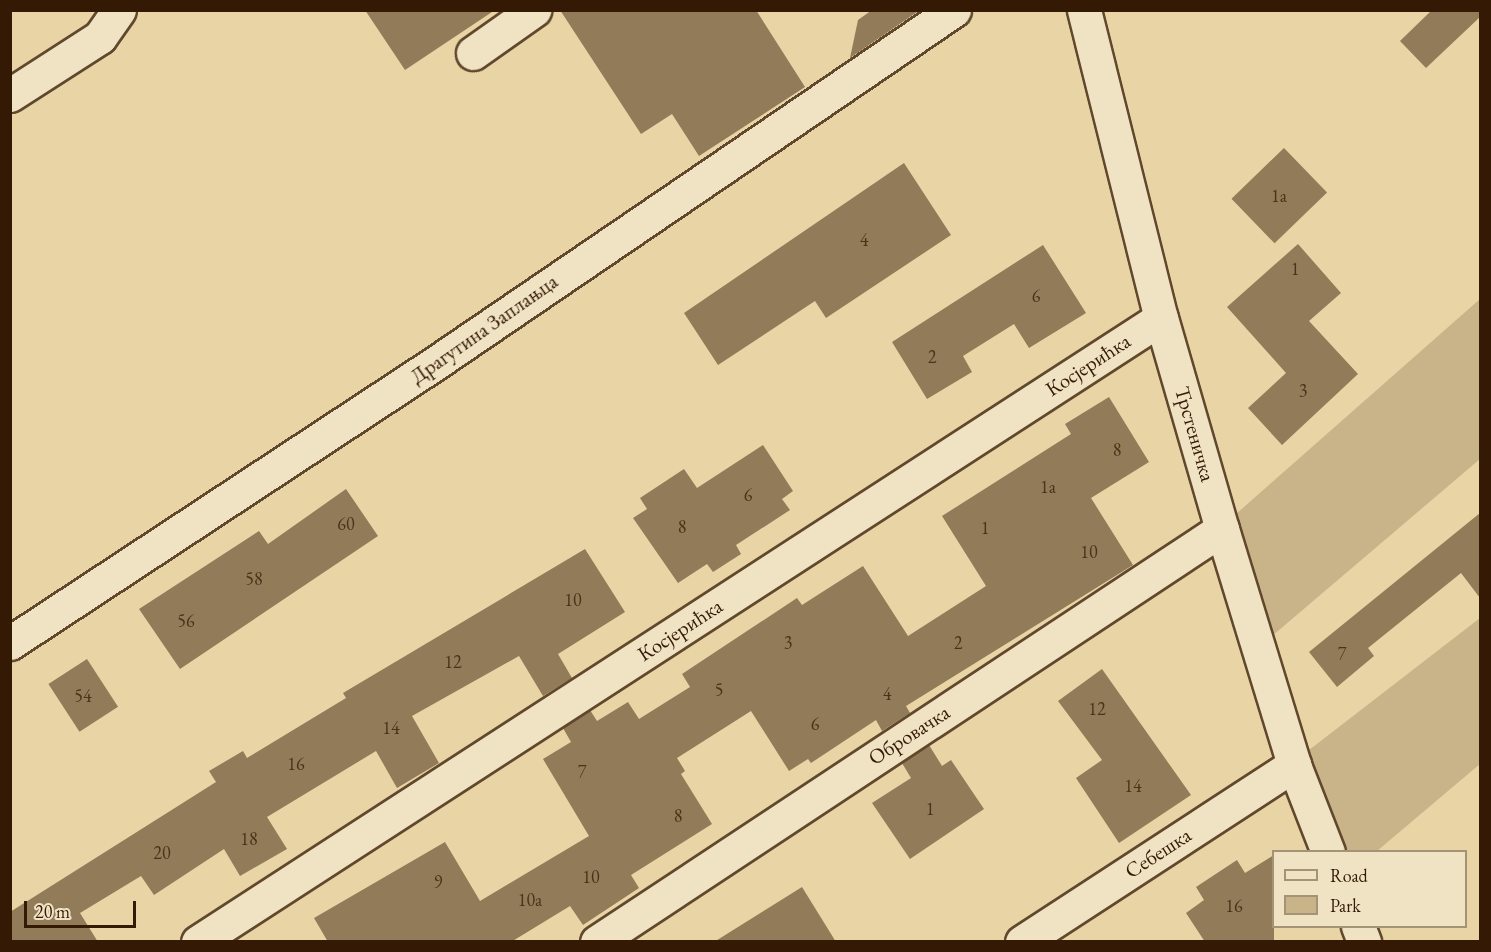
<!DOCTYPE html>
<html>
<head>
<meta charset="utf-8">
<style>
	body { margin:0 }
	#map { position:relative; width:1491px; height:952px; overflow:hidden; background:#e8d4a5; font-family:"EB Garamond",serif }
	div>[style] { position:absolute }
	.green>* { inset:0; background:#c9b48a }
	.building>* { inset:0; background:#927b58; transform-origin:0 0 }
	.roads { filter:drop-shadow(2px 0 #61482d) drop-shadow(-2px 0 #61482d) drop-shadow(0 2px #61482d) drop-shadow(0 -2px #61482d) }
	.minor>* { height:33px; margin:-16.5px; padding:0 16.5px; transform-origin:16.5px; border-radius:16.5px; background:#f0e3c4 }
	span { translate:-50% -50%; white-space:nowrap; text-align:center; line-height:1.15; -webkit-text-stroke:4.5px #f0e3c4; paint-order:stroke }
	.number-label { font-size:18px; color:#4c321a }
	.number-label span { -webkit-text-stroke-width:0 }
	.street-label { font-size:21px; color:#341a05 }
	.frame { position:absolute; inset:0; border:12px solid #341a05; pointer-events:none }
	.legend { position:absolute; left:1272px; top:850px; width:195px; height:78px; box-sizing:border-box; background:#f0e3c4; border:2px solid #a59378; margin:0; padding:8px 10px; list-style:none; font-size:18px; color:#341a05 }
	.legend li { display:flex; align-items:center; gap:12px; height:30px }
	.legend b { width:30px; border:2px solid #a59378 }
	.scale { position:absolute; left:24px; top:901px; width:112px; height:27px; box-sizing:border-box; border:3px solid #341a05; border-top:0; padding-left:8px; font-size:18px; line-height:21px; white-space:nowrap; color:#341a05; -webkit-text-stroke:4px #f0e3c4; paint-order:stroke }
</style>
</head>
<body>
<div id="map">
	<div class="green">
		<i style="clip-path:polygon(1480px 299px,1480px 459px,1265px 642px,1228px 521px)"></i>
		<i style="clip-path:polygon(1480px 618px,1480px 764px,1377px 851px,1337px 851px,1300px 757px)"></i>
	</div>
	<div class="building">
		<i style="clip-path:polygon(365px 10px,495px 10px,405px 70px)"></i>
		<i style="clip-path:polygon(560px 10px,756px 10px,805px 87px,699px 156px,672px 114px,641px 134px)"></i>
		<i style="clip-path:polygon(872px 10px,920px 10px,850px 58px,858px 20px)"></i>
		<i style="clip-path:polygon(1432px 10px,1480px 10px,1480px 17px,1426px 68px,1400px 41px)"></i>
		<i style="left:1284px;top:148px;width:62px;height:73px;rotate:46deg"></i>
		<i style="clip-path:polygon(904px 163px,951px 235px,826px 318px,815px 301px,718px 365px,684px 313px)"></i>
		<i style="clip-path:polygon(1298px 244px,1341px 293px,1309px 321px,1358px 374px,1282px 445px,1248px 408px,1286px 373px,1227px 307px)"></i>
		<i style="clip-path:polygon(1043px 245px,1086px 313px,1029px 348px,1014px 324px,963px 356px,972px 372px,927px 399px,892px 342px)"></i>
		<i style="clip-path:polygon(1109px 397px,1149px 462px,1091px 498px,1133px 565px,906px 706px,910px 713px,882px 731px,876px 720px,811px 763px,808px 759px,789px 771px,751px 711px,677px 758px,685px 771px,681px 774px,712px 824px,631px 875px,639px 888px,583px 925px,570px 906px,511px 942px,328px 942px,314px 918px,445px 842px,480px 901px,589px 836px,543px 759px,571px 742px,563px 728px,590px 710px,597px 721px,628px 702px,639px 719px,690px 687px,682px 674px,797px 598px,802px 605px,863px 566px,908px 636px,986px 586px,942px 516px,1071px 434px,1065px 424px)"></i>
		<i style="clip-path:polygon(763px 445px,793px 491px,782px 499px,790px 510px,736px 545px,741px 554px,713px 572px,707px 564px,678px 583px,633px 518px,647px 509px,640px 498px,684px 469px,697px 488px)"></i>
		<i style="clip-path:polygon(346px 489px,378px 536px,180px 669px,139px 609px,259px 531px,268px 544px)"></i>
		<i style="clip-path:polygon(1480px 513px,1480px 598px,1461px 573px,1368px 648px,1374px 656px,1337px 687px,1309px 652px)"></i>
		<i style="clip-path:polygon(585px 549px,625px 612px,558px 654px,572px 678px,543px 696px,519px 656px,412px 716px,439px 763px,397px 788px,376px 751px,267px 817px,287px 849px,240px 876px,224px 849px,154px 895px,141px 876px,80px 913px,98px 942px,10px 942px,10px 912px,216px 782px,209px 771px,243px 751px,247px 758px,346px 698px,343px 693px)"></i>
		<i style="left:87px;top:659px;width:57px;height:46px;rotate:57deg"></i>
		<i style="clip-path:polygon(1102px 669px,1191px 795px,1119px 843px,1076px 778px,1102px 760px,1058px 701px)"></i>
		<i style="clip-path:polygon(929px 745px,942px 766px,951px 760px,984px 809px,910px 859px,872px 803px,911px 778px,902px 763px)"></i>
		<i style="clip-path:polygon(1274px 855px,1274px 942px,1205px 942px,1186px 913px,1204px 900px,1196px 887px,1237px 860px,1245px 873px)"></i>
		<i style="clip-path:polygon(802px 887px,836px 942px,714px 942px)"></i>
	</div>
	<div class="roads">
		<div class="minor">
			<i style="left:1084px;top:10px;width:317px;rotate:76deg"></i>
			<i style="left:1161px;top:318px;width:220px;rotate:73.9deg"></i>
			<i style="left:1222px;top:529px;width:247px;rotate:73deg"></i>
			<i style="left:1294px;top:765px;width:93px;rotate:68.7deg"></i>
			<i style="left:473px;top:53px;width:75px;rotate:-35.2deg"></i>
			<i style="left:10px;top:95px;width:107px;rotate:-32.8deg"></i>
			<i style="left:100px;top:37px;width:33px;rotate:-55deg"></i>
			<i style="left:10px;top:643px;width:508px;rotate:-33.35deg"></i>
			<i style="left:434px;top:364px;width:629px;rotate:-34.25deg"></i>
			<i style="left:1358px;top:926px;width:17px;rotate:69deg"></i>
			<i style="left:198px;top:942px;width:1147px;rotate:-32.94deg"></i>
			<i style="left:597px;top:942px;width:749px;rotate:-33.46deg"></i>
			<i style="left:1022px;top:942px;width:325px;rotate:-33.1deg"></i>
		</div>
	</div>
	<div class="number-label">
		<span style="left:1279px;top:196px">1a</span>
		<span style="left:864px;top:240px">4</span>
		<span style="left:1295px;top:269px">1</span>
		<span style="left:1036px;top:296px">6</span>
		<span style="left:932px;top:357px">2</span>
		<span style="left:1303px;top:391px">3</span>
		<span style="left:1117px;top:450px">8</span>
		<span style="left:1048px;top:487px">1a</span>
		<span style="left:748px;top:495px">6</span>
		<span style="left:346px;top:524px">60</span>
		<span style="left:682px;top:527px">8</span>
		<span style="left:985px;top:528px">1</span>
		<span style="left:1089px;top:552px">10</span>
		<span style="left:254px;top:579px">58</span>
		<span style="left:573px;top:600px">10</span>
		<span style="left:186px;top:621px">56</span>
		<span style="left:788px;top:643px">3</span>
		<span style="left:958px;top:643px">2</span>
		<span style="left:1342px;top:654px">7</span>
		<span style="left:453px;top:662px">12</span>
		<span style="left:719px;top:690px">5</span>
		<span style="left:887px;top:694px">4</span>
		<span style="left:83px;top:696px">54</span>
		<span style="left:1097px;top:709px">12</span>
		<span style="left:815px;top:724px">6</span>
		<span style="left:391px;top:728px">14</span>
		<span style="left:296px;top:764px">16</span>
		<span style="left:582px;top:772px">7</span>
		<span style="left:1133px;top:786px">14</span>
		<span style="left:930px;top:809px">1</span>
		<span style="left:678px;top:816px">8</span>
		<span style="left:249px;top:839px">18</span>
		<span style="left:162px;top:853px">20</span>
		<span style="left:591px;top:877px">10</span>
		<span style="left:438px;top:882px">9</span>
		<span style="left:530px;top:900px">10a</span>
		<span style="left:1234px;top:906px">16</span>
	</div>
	<div class="street-label">
		<span style="left:484px;top:329px;rotate:-35deg">Драгутина Заплањца</span>
		<span style="left:1088px;top:365px;rotate:-33deg">Косјерићка</span>
		<span style="left:1195px;top:434px;rotate:74deg">Трстеничка</span>
		<span style="left:680px;top:630px;rotate:-33deg">Косјерићка</span>
		<span style="left:909px;top:735px;rotate:-33deg">Обровачка</span>
		<span style="left:1158px;top:853px;rotate:-33deg">Себешка</span>
	</div>
	<div class="frame"></div>
	<ul class="legend">
	<li><b style="height:8px;background:#f0e3c4"></b>Road</li>
	<li><b style="height:16px;background:#c9b48a"></b>Park</li>
	</ul>
	<div class="scale">20 m</div>
</div>
</body>
</html>
